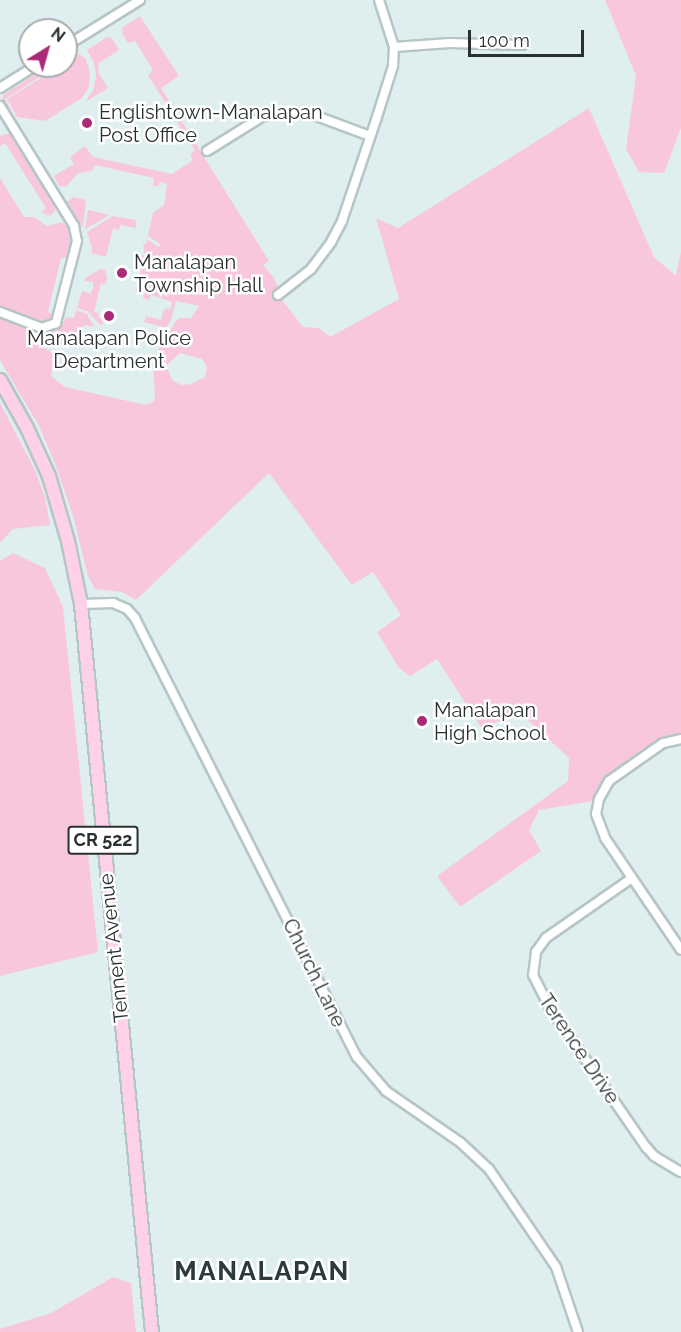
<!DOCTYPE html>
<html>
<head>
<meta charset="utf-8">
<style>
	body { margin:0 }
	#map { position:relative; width:681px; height:1332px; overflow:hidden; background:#dfeff0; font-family:Raleway,sans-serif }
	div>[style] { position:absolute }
	.green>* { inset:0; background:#f8c7de }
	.roads { filter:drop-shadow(2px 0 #b6c5c6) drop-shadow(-2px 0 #b6c5c6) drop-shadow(0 2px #b6c5c6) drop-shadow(0 -2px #b6c5c6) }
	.minor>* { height:8px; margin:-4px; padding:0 4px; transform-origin:4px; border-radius:4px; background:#fff }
	.primary>* { height:12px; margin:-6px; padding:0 6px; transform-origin:6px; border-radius:6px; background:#ffd1e8 }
	.dots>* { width:16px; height:16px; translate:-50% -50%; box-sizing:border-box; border:3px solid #fff; border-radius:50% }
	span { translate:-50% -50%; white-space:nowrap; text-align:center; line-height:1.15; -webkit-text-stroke:5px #fff; paint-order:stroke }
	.shield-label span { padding:2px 4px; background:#fff; border:2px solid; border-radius:4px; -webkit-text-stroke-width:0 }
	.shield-label { font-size:18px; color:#2a3030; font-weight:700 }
	.poi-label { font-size:20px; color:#2a3030 }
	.left { translate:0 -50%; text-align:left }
	.street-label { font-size:20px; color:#2a3030 }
	.district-label { font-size:26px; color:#2d3a3b; font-weight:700; letter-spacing:1.5px }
	.north { position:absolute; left:18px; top:18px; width:60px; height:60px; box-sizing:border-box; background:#fff; border:2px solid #aaacac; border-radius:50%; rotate:37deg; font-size:16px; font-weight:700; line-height:24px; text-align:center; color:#2a3030 }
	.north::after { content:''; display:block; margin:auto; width:21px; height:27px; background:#aa2a78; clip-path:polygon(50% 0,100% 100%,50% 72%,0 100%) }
	.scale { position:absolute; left:468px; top:30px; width:116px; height:27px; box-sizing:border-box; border:3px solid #2a3030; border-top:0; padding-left:8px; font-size:18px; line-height:21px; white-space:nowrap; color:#2a3030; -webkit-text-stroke:4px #fff; paint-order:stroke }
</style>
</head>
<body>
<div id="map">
	<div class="green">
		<i style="clip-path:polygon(605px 0,681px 0,681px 128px,664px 173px,639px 172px,626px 149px,636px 76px)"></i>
		<i style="clip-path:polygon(evenodd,140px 16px,179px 76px,161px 88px,269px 261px,263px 265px,274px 278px,283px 301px,303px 327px,319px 328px,330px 337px,399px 299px,376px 218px,398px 228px,589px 108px,654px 257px,676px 276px,681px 252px,681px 740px,663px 744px,592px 801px,539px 810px,529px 830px,541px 851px,460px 907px,437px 876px,568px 781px,569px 758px,519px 712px,482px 729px,437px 659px,410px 676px,399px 668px,377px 632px,401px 615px,373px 572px,352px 585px,269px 473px,136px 600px,122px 592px,95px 589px,88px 576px,73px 516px,56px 466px,39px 426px,0 360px,0 317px,33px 330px,36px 339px,55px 356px,51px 376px,65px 387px,146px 405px,154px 401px,155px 395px,153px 367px,157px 352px,176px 321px,180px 318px,191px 318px,198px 308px,199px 306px,176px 301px,171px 320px,163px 331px,163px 327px,144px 322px,146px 316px,161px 320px,163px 312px,166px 308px,171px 309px,172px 302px,151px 295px,149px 300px,143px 298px,144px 293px,136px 291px,141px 269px,133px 267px,135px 258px,145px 255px,143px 243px,146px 244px,147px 239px,159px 247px,161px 245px,148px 236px,153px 213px,164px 205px,167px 184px,160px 182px,158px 187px,153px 185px,154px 178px,95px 165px,92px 171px,78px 173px,66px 187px,59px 186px,54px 176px,74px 164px,70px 157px,85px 146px,93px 157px,172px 174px,193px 160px,190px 154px,195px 151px,148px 75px,153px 70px,135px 41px,128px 43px,123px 35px,122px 28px,140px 16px,180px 353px,202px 359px,207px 367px,205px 377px,191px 384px,182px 385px,173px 381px,166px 366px,180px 353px)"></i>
		<i style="clip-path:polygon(107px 37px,112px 38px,119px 50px,99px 63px,98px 72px,108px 88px,85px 102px,93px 90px,96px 76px,94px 63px,87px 50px)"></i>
		<i style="clip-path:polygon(79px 54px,86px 59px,90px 73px,89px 87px,82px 98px,45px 121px,17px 117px,7px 99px,60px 66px,66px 66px,66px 62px)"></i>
		<i style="clip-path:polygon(48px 66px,57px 66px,5px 99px,14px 116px,11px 115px,2px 100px,3px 95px)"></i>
		<i style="clip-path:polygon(10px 133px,55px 204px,55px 211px,50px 216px,41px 212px,46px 208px,5px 143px,0 146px,0 136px)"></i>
		<i style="clip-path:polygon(0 178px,24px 217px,34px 217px,47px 226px,62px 222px,69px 228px,71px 241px,68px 257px,61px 258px,48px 312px,55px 315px,48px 323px,0 309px)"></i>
		<i style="clip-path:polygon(73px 197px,86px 200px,83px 228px,67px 202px)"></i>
		<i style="clip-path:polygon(88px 210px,110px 215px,85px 229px)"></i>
		<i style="clip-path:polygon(113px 216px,136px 220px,136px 228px,120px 225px,119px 230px,113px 228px,106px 257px,91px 253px,92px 248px,87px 232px)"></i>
		<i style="clip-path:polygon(100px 269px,105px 270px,107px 279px,105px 284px,101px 283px,94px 312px,99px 313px,98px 317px,106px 319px,101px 326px,87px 311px,77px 308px,82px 291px,90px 294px,93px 288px,93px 282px,85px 281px,85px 278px)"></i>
		<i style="clip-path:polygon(76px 310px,87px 314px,94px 327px,85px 325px,72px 336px,76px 341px,74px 344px,63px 346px,47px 334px,60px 327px,66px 317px,74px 318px)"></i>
		<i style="clip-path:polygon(0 403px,35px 470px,45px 497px,50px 525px,13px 529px,0 543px)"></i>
		<i style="clip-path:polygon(13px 553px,45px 568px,63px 607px,98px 952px,0 976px,0 561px)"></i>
		<i style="clip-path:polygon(113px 1277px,131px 1283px,136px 1332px,0 1332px,0 1329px,51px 1313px)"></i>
	</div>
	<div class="roads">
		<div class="minor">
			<i style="left:66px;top:46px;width:87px;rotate:-31.9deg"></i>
			<i style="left:394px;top:47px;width:56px;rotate:-4.1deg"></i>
			<i style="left:450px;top:43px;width:72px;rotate:1.6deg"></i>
			<i style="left:0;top:88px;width:41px;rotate:-32.2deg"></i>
			<i style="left:0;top:106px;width:141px;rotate:58.3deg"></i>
			<i style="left:74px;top:226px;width:15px;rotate:79deg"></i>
			<i style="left:77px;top:241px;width:85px;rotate:104.4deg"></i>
			<i style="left:56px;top:323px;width:15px;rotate:160deg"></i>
			<i style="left:42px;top:328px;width:45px;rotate:-159.1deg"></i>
			<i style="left:207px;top:151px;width:66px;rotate:-32deg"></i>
			<i style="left:263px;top:116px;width:14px;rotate:-12deg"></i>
			<i style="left:277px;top:113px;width:34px;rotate:2deg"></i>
			<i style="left:311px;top:114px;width:63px;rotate:20.4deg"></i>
			<i style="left:278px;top:295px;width:42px;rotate:-38.2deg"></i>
			<i style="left:311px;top:269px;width:34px;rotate:-53deg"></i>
			<i style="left:331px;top:242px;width:24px;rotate:-62deg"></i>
			<i style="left:342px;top:221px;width:107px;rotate:-71.4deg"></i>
			<i style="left:376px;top:120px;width:57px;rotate:-72.5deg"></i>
			<i style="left:393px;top:66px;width:19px;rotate:-87deg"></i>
			<i style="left:394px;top:47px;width:49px;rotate:-107.7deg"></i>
			<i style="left:81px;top:604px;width:32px;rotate:-2deg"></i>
			<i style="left:113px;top:603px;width:15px;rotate:23deg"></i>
			<i style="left:127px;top:609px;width:12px;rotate:48deg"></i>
			<i style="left:135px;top:618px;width:492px;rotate:63.2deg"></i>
			<i style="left:357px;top:1057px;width:45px;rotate:49.5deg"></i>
			<i style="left:386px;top:1091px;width:91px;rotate:34.7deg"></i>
			<i style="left:461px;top:1143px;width:38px;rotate:43deg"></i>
			<i style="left:489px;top:1169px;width:119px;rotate:55.6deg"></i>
			<i style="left:556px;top:1267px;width:69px;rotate:71.3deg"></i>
			<i style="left:681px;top:739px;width:18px;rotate:167deg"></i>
			<i style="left:663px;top:743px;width:66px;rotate:144.9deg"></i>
			<i style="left:609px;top:781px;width:21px;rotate:119deg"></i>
			<i style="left:599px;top:799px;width:15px;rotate:101deg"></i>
			<i style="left:596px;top:814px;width:26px;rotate:69deg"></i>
			<i style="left:605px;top:838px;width:135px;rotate:55.8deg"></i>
			<i style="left:632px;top:878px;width:105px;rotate:145.1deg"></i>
			<i style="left:546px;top:938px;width:17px;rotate:126deg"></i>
			<i style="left:536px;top:952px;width:23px;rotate:97deg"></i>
			<i style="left:533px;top:975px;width:34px;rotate:63deg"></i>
			<i style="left:548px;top:1005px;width:173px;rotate:55.4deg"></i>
			<i style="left:646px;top:1147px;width:12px;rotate:48deg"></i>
			<i style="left:654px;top:1156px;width:31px;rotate:31deg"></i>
		</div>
		<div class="primary">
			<i style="left:0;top:380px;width:55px;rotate:60.6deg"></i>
			<i style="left:27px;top:428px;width:53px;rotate:65.4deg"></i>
			<i style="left:49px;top:476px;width:68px;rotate:73.7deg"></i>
			<i style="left:68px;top:541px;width:64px;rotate:78.3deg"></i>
			<i style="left:81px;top:604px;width:731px;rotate:84.43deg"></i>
		</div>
	</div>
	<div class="dots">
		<i style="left:87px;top:123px;background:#aa2a78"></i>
		<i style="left:122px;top:273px;background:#aa2a78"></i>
		<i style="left:109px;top:316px;background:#aa2a78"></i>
		<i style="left:422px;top:721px;background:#aa2a78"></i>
	</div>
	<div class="shield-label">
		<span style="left:103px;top:840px">CR 522</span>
	</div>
	<div class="poi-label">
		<span class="left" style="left:99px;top:124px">Englishtown-Manalapan<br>Post Office</span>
		<span class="left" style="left:134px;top:274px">Manalapan<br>Township Hall</span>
		<span style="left:109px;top:350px">Manalapan Police<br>Department</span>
		<span class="left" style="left:434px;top:722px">Manalapan<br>High School</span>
	</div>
	<div class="street-label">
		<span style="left:114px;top:948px;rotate:-96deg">Tennent Avenue</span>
		<span style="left:314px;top:973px;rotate:64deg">Church Lane</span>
		<span style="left:579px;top:1049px;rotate:56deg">Terence Drive</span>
	</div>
	<div class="district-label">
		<span style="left:262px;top:1272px">MANALAPAN</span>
	</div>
	<div class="north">N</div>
	<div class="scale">100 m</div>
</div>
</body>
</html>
